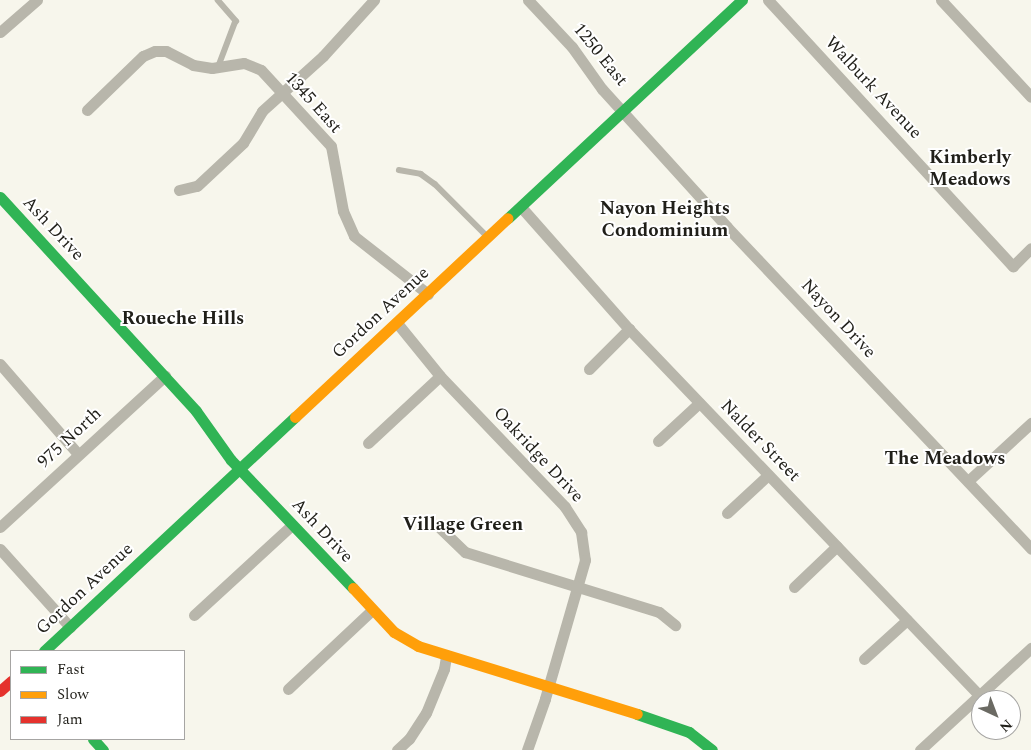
<!DOCTYPE html>
<html>
<head>
<meta charset="utf-8">
<style>
	body { margin:0 }
	#map { position:relative; width:1031px; height:750px; overflow:hidden; background:#f7f6ec; font-family:Spectral,serif }
	div>[style] { position:absolute }
	.lane>* { height:5.5px; margin:-2.75px; padding:0 2.75px; transform-origin:2.75px; border-radius:2.75px; background:#b8b6ab }
	.street>* { height:11px; margin:-5.5px; padding:0 5.5px; transform-origin:5.5px; border-radius:5.5px; background:#b8b6ab }
	.fast>* { height:11px; margin:-5.5px; padding:0 5.5px; transform-origin:5.5px; border-radius:5.5px; background:#30b455 }
	.slow>* { height:11px; margin:-5.5px; padding:0 5.5px; transform-origin:5.5px; border-radius:5.5px; background:#ff9f0a }
	.jam>* { height:11px; margin:-5.5px; padding:0 5.5px; transform-origin:5.5px; border-radius:5.5px; background:#e5322d }
	span { translate:-50% -50%; white-space:nowrap; text-align:center; line-height:1.15; -webkit-text-stroke:4px #fff; paint-order:stroke }
	.street-label { font-size:18px; color:#201f19 }
	.neighbourhood-label { font-size:19px; color:#201f19; font-weight:700 }
	.legend { position:absolute; left:10px; top:650px; width:175px; height:90px; box-sizing:border-box; background:#fff; border:1px solid #a6a5a3; margin:0; padding:6px 9px; list-style:none; font-size:15px; color:#201f19 }
	.legend li { display:flex; align-items:center; gap:10px; height:25px }
	.legend b { width:25px; border:1px solid #a6a5a3 }
	.north { position:absolute; left:971px; top:690px; width:50px; height:50px; box-sizing:border-box; background:#fff; border:1px solid #a6a5a3; border-radius:50%; rotate:137deg; font-size:14px; font-weight:700; line-height:20px; text-align:center; color:#201f19 }
	.north::after { content:''; display:block; margin:auto; width:18px; height:22px; background:#6b6a63; clip-path:polygon(50% 0,100% 100%,50% 72%,0 100%) }
</style>
</head>
<body>
<div id="map">
	<div class="lane">
		<i style="left:218px;top:0;width:28px;rotate:49deg"></i>
		<i style="left:236px;top:21px;width:48px;rotate:110.7deg"></i>
		<i style="left:399px;top:170px;width:22px;rotate:10deg"></i>
		<i style="left:421px;top:174px;width:17px;rotate:36deg"></i>
		<i style="left:435px;top:184px;width:74px;rotate:45deg"></i>
	</div>
	<div class="street">
		<i style="left:528px;top:0;width:64px;rotate:46.9deg"></i>
		<i style="left:572px;top:47px;width:52px;rotate:54.5deg"></i>
		<i style="left:602px;top:89px;width:186px;rotate:47.8deg"></i>
		<i style="left:727px;top:227px;width:443px;rotate:46.6deg"></i>
		<i style="left:768px;top:0;width:362px;rotate:47.4deg"></i>
		<i style="left:1013px;top:266px;width:25px;rotate:-45deg"></i>
		<i style="left:941px;top:0;width:132px;rotate:47.1deg"></i>
		<i style="left:0;top:32px;width:49px;rotate:-40.9deg"></i>
		<i style="left:87px;top:110px;width:78px;rotate:-44deg"></i>
		<i style="left:143px;top:56px;width:13px;rotate:-23deg"></i>
		<i style="left:155px;top:51px;width:11px"></i>
		<i style="left:166px;top:51px;width:30px;rotate:27deg"></i>
		<i style="left:193px;top:65px;width:19px;rotate:9deg"></i>
		<i style="left:212px;top:68px;width:32px;rotate:-9deg"></i>
		<i style="left:244px;top:63px;width:18px;rotate:22deg"></i>
		<i style="left:261px;top:70px;width:103px;rotate:47.4deg"></i>
		<i style="left:331px;top:146px;width:66px;rotate:79.5deg"></i>
		<i style="left:343px;top:211px;width:27px;rotate:66deg"></i>
		<i style="left:354px;top:236px;width:94px;rotate:38.1deg"></i>
		<i style="left:179px;top:190px;width:18px;rotate:-13deg"></i>
		<i style="left:197px;top:186px;width:63px;rotate:-43.1deg"></i>
		<i style="left:243px;top:143px;width:37px;rotate:-59deg"></i>
		<i style="left:262px;top:111px;width:82px;rotate:-42deg"></i>
		<i style="left:323px;top:56px;width:76px;rotate:-47.7deg"></i>
		<i style="left:521px;top:207px;width:163px;rotate:48.5deg"></i>
		<i style="left:629px;top:329px;width:506px;rotate:46.28deg"></i>
		<i style="left:397px;top:323px;width:68px;rotate:50.9deg"></i>
		<i style="left:440px;top:376px;width:181px;rotate:46.3deg"></i>
		<i style="left:565px;top:507px;width:30px;rotate:57deg"></i>
		<i style="left:581px;top:532px;width:28px;rotate:82deg"></i>
		<i style="left:585px;top:560px;width:145px;rotate:106.1deg"></i>
		<i style="left:545px;top:699px;width:54px;rotate:109.4deg"></i>
		<i style="left:0;top:364px;width:119px;rotate:49.1deg"></i>
		<i style="left:589px;top:369px;width:57px;rotate:-45deg"></i>
		<i style="left:658px;top:441px;width:56px;rotate:-42.8deg"></i>
		<i style="left:368px;top:443px;width:98px;rotate:-42.9deg"></i>
		<i style="left:968px;top:481px;width:86px;rotate:-42.6deg"></i>
		<i style="left:727px;top:513px;width:56px;rotate:-42.8deg"></i>
		<i style="left:0;top:527px;width:224px;rotate:-42.5deg"></i>
		<i style="left:440px;top:528px;width:35px;rotate:44deg"></i>
		<i style="left:465px;top:552px;width:203px;rotate:17.2deg"></i>
		<i style="left:659px;top:612px;width:21px;rotate:39deg"></i>
		<i style="left:0;top:549px;width:105px;rotate:48.1deg"></i>
		<i style="left:794px;top:587px;width:59px;rotate:-43.6deg"></i>
		<i style="left:194px;top:615px;width:133px;rotate:-42.6deg"></i>
		<i style="left:864px;top:659px;width:58px;rotate:-42.2deg"></i>
		<i style="left:288px;top:689px;width:115px;rotate:-43.2deg"></i>
		<i style="left:397px;top:750px;width:16px;rotate:-43deg"></i>
		<i style="left:409px;top:739px;width:31px;rotate:-57deg"></i>
		<i style="left:426px;top:713px;width:48px;rotate:-67.8deg"></i>
		<i style="left:444px;top:669px;width:13px;rotate:-81deg"></i>
		<i style="left:920px;top:750px;width:151px;rotate:-42.6deg"></i>
	</div>
	<div class="fast">
		<i style="left:0;top:197px;width:290px;rotate:47.5deg"></i>
		<i style="left:196px;top:411px;width:60px;rotate:54.5deg"></i>
		<i style="left:231px;top:460px;width:177px;rotate:46.4deg"></i>
		<i style="left:508px;top:218px;width:320px;rotate:-43deg"></i>
		<i style="left:44px;top:651px;width:343px;rotate:-43deg"></i>
		<i style="left:637px;top:714px;width:55px;rotate:19.1deg"></i>
		<i style="left:689px;top:732px;width:29px;rotate:38deg"></i>
		<i style="left:93px;top:739px;width:15px;rotate:48deg"></i>
	</div>
	<div class="slow">
		<i style="left:295px;top:417px;width:291px;rotate:-43.1deg"></i>
		<i style="left:353px;top:588px;width:60px;rotate:47deg"></i>
		<i style="left:394px;top:632px;width:28px;rotate:30deg"></i>
		<i style="left:418px;top:646px;width:229px;rotate:17.2deg"></i>
	</div>
	<div class="jam">
		<i style="left:0;top:691px;width:15px;rotate:-42deg"></i>
	</div>
	<div class="street-label">
		<span style="left:600px;top:55px;rotate:51deg">1250 East</span>
		<span style="left:873px;top:88px;rotate:47deg">Walburk Avenue</span>
		<span style="left:313px;top:103px;rotate:48deg">1345 East</span>
		<span style="left:53px;top:229px;rotate:47deg">Ash Drive</span>
		<span style="left:381px;top:313px;rotate:-43deg">Gordon Avenue</span>
		<span style="left:838px;top:319px;rotate:47deg">Nayon Drive</span>
		<span style="left:70px;top:438px;rotate:-43deg">975 North</span>
		<span style="left:760px;top:441px;rotate:46deg">Nalder Street</span>
		<span style="left:538px;top:455px;rotate:47deg">Oakridge Drive</span>
		<span style="left:322px;top:531px;rotate:47deg">Ash Drive</span>
		<span style="left:85px;top:589px;rotate:-43deg">Gordon Avenue</span>
	</div>
	<div class="neighbourhood-label">
		<span style="left:970px;top:169px">Kimberly<br>Meadows</span>
		<span style="left:665px;top:220px">Nayon Heights<br>Condominium</span>
		<span style="left:183px;top:319px">Roueche Hills</span>
		<span style="left:945px;top:459px">The Meadows</span>
		<span style="left:463px;top:525px">Village Green</span>
	</div>
	<ul class="legend">
	<li><b style="height:6px;background:#30b455"></b>Fast</li>
	<li><b style="height:6px;background:#ff9f0a"></b>Slow</li>
	<li><b style="height:6px;background:#e5322d"></b>Jam</li>
	</ul>
	<div class="north">N</div>
</div>
</body>
</html>
